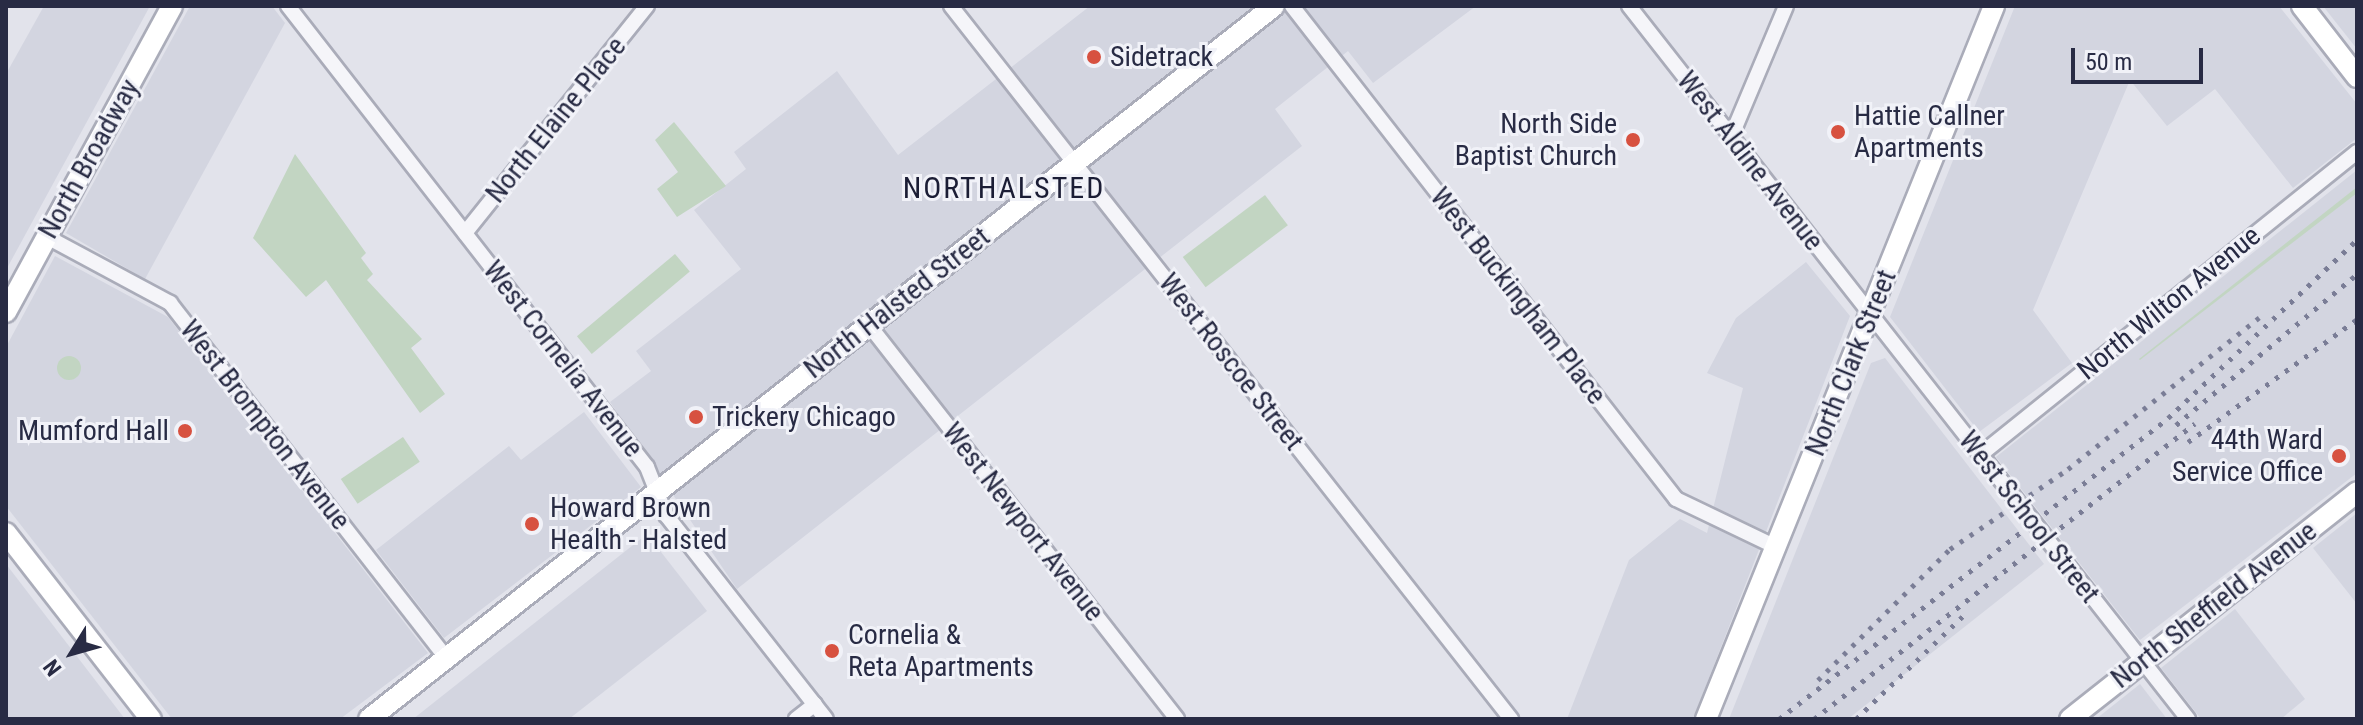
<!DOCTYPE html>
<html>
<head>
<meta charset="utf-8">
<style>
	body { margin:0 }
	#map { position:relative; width:2363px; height:725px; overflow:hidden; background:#e2e3eb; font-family:"Roboto Condensed",sans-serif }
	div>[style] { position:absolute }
	.built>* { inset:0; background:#d3d5e0 }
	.green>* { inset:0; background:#c2d5c2; transform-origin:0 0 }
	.round { border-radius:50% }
	.roads { filter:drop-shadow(2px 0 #aaacb9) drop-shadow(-2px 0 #aaacb9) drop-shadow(0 2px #aaacb9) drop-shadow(0 -2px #aaacb9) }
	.street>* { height:14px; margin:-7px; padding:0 7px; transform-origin:7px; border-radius:7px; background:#f5f5f9 }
	.secondary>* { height:20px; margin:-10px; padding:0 10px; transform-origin:10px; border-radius:10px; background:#fff }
	.rail>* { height:5px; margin-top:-2.5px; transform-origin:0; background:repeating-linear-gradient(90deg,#7a7d96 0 4px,transparent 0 12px) }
	.dots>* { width:22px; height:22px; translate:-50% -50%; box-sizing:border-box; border:4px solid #f1f2f8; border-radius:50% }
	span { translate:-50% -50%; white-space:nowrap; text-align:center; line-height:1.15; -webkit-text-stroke:6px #f1f2f8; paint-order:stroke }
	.poi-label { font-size:28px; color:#282b44 }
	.left { translate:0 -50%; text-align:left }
	.right { translate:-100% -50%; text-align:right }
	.street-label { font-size:28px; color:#282b44 }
	.neighbourhood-label { font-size:30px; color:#1b1d35; letter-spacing:2px }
	.frame { position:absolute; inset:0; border:8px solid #282b44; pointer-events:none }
	.north { position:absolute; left:32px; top:613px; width:80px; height:80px; -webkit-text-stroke:6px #f1f2f8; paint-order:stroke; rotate:233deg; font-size:22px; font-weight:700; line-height:32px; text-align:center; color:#282b44 }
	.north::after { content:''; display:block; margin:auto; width:28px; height:36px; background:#282b44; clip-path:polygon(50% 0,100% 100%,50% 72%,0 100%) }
	.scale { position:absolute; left:2071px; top:48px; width:132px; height:36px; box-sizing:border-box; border:4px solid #282b44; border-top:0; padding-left:10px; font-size:24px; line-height:28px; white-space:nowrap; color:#282b44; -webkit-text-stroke:6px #f1f2f8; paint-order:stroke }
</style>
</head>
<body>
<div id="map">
	<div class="built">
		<i style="clip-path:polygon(44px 6px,150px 6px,6px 270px,6px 74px)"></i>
		<i style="clip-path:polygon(190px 6px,272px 6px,285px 23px,145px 279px,66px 233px)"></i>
		<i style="clip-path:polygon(1090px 6px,1476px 6px,1373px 83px,1348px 51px,1275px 109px,1302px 146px,737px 589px,610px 402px,651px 371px,636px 351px,741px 269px,694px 210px,746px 169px,734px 152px,837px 71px,898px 155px)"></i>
		<i style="clip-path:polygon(2015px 6px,2279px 6px,2357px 104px,2357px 138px,2293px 188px,2215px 89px,2167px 126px,2130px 80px,2033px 310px,2072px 363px,1979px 432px,1890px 317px)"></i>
		<i style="clip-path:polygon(2323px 6px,2357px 6px,2357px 49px)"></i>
		<i style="clip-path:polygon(2357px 170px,2357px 473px,2140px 640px,1996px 457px)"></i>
		<i style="clip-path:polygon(55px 256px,168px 317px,428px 653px,340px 719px,172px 719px,6px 506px,6px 347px)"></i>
		<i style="clip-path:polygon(1806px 262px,1850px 316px,1693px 719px,1567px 719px,1629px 560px,1680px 519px,1707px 533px,1743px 388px,1707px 373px,1736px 318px)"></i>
		<i style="clip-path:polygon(1885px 358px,2044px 564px,1848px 719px,1729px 719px,1871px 363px)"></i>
		<i style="clip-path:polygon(584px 412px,641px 487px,444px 638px,376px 550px,509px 446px,521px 460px)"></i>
		<i style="clip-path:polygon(2357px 513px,2357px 604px,2313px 548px)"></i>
		<i style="clip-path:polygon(647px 534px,707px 611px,569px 719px,413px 719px)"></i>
		<i style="clip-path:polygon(6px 564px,125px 719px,6px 719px)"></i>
		<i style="clip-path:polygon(2235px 609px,2305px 699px,2281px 719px,2201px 719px,2161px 668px)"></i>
		<i style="clip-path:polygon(2140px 684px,2167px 719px,2096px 719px)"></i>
	</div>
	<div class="green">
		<i style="clip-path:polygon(674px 122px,726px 186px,677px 217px,657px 189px,678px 172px,655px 140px)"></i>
		<i style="clip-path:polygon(295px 154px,366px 253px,361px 258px,373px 274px,367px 280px,422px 339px,411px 348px,445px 394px,420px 413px,326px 280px,306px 297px,253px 238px)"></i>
		<i style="clip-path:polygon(2357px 187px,2357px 193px,2140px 360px,2139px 359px)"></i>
		<i style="left:1265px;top:195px;width:38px;height:103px;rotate:53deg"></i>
		<i style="left:675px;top:254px;width:23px;height:128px;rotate:50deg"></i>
		<i class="round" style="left:57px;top:356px;width:24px;height:24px"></i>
		<i style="left:403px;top:437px;width:30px;height:75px;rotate:56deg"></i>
	</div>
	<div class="roads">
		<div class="street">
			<i style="left:288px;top:6px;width:584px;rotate:52.09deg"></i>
			<i style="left:647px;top:467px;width:52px;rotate:68.4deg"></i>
			<i style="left:666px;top:515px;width:259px;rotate:51.9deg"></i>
			<i style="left:951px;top:6px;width:907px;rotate:51.85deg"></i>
			<i style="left:1292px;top:6px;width:625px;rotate:52.08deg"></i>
			<i style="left:1676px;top:499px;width:111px;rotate:25.6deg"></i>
			<i style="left:1629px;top:6px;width:906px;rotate:51.9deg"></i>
			<i style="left:1731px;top:137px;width:142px;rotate:-67.2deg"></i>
			<i style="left:465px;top:233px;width:291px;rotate:-51.3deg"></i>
			<i style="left:47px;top:237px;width:140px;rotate:28.2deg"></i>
			<i style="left:170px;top:303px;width:450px;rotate:52.1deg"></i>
			<i style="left:869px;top:325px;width:500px;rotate:51.98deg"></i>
			<i style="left:1980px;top:455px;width:484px;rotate:-38.8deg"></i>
			<i style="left:796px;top:719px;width:24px;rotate:-38deg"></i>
		</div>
		<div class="secondary">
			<i style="left:2302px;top:6px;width:90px;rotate:52.2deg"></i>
			<i style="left:6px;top:312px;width:348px;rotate:-61.5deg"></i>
			<i style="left:6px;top:533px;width:236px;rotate:52.1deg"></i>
			<i style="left:369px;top:719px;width:1152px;rotate:-38.23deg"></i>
			<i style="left:1706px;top:719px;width:769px;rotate:-68deg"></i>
			<i style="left:2070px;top:719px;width:366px;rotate:-38.3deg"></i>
		</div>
	</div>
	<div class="rail">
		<i style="left:2176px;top:425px;width:236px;rotate:-39.8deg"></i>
		<i style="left:2188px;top:442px;width:209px;rotate:-36deg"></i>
		<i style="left:1818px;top:680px;width:186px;rotate:-44.8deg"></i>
		<i style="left:1950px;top:549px;width:143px;rotate:-34.1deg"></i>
		<i style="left:2068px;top:469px;width:251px;rotate:-38.4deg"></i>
		<i style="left:1779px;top:719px;width:492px;rotate:-37.7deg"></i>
		<i style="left:2168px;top:418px;width:260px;rotate:-43.3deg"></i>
		<i style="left:1814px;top:719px;width:482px;rotate:-37.8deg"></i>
		<i style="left:1856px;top:719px;width:151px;rotate:-43.9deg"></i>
	</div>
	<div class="dots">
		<i style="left:1094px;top:57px;background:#d75140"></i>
		<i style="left:1838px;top:132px;background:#d75140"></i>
		<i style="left:1633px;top:140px;background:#d75140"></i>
		<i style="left:696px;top:417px;background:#d75140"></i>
		<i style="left:185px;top:431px;background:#d75140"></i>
		<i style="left:2339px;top:456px;background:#d75140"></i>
		<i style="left:532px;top:524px;background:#d75140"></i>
		<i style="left:832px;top:651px;background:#d75140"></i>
	</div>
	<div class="poi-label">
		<span class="left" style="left:1110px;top:57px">Sidetrack</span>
		<span class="left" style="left:1854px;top:132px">Hattie Callner<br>Apartments</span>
		<span class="right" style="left:1617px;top:140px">North Side<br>Baptist Church</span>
		<span class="left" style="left:712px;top:417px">Trickery Chicago</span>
		<span class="right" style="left:169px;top:431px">Mumford Hall</span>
		<span class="right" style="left:2323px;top:456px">44th Ward<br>Service Office</span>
		<span class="left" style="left:550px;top:524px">Howard Brown<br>Health - Halsted</span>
		<span class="left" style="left:848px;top:651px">Cornelia &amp;<br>Reta Apartments</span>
	</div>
	<div class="street-label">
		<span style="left:556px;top:120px;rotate:-51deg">North Elaine Place</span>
		<span style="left:89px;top:159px;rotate:-61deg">North Broadway</span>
		<span style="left:1750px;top:161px;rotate:52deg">West Aldine Avenue</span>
		<span style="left:1518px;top:296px;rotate:52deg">West Buckingham Place</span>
		<span style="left:897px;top:303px;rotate:-38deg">North Halsted Street</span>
		<span style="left:2169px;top:303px;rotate:-39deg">North Wilton Avenue</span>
		<span style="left:563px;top:359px;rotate:52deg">West Cornelia Avenue</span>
		<span style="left:1231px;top:362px;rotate:52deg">West Roscoe Street</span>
		<span style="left:1851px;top:363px;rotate:-68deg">North Clark Street</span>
		<span style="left:265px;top:425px;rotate:52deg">West Brompton Avenue</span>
		<span style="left:2029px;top:517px;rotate:52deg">West School Street</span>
		<span style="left:1023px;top:522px;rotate:52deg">West Newport Avenue</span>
		<span style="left:2214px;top:605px;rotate:-38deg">North Sheffield Avenue</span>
	</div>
	<div class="neighbourhood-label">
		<span style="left:1004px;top:188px">NORTHALSTED</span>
	</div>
	<div class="frame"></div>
	<div class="north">N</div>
	<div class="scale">50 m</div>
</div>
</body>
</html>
